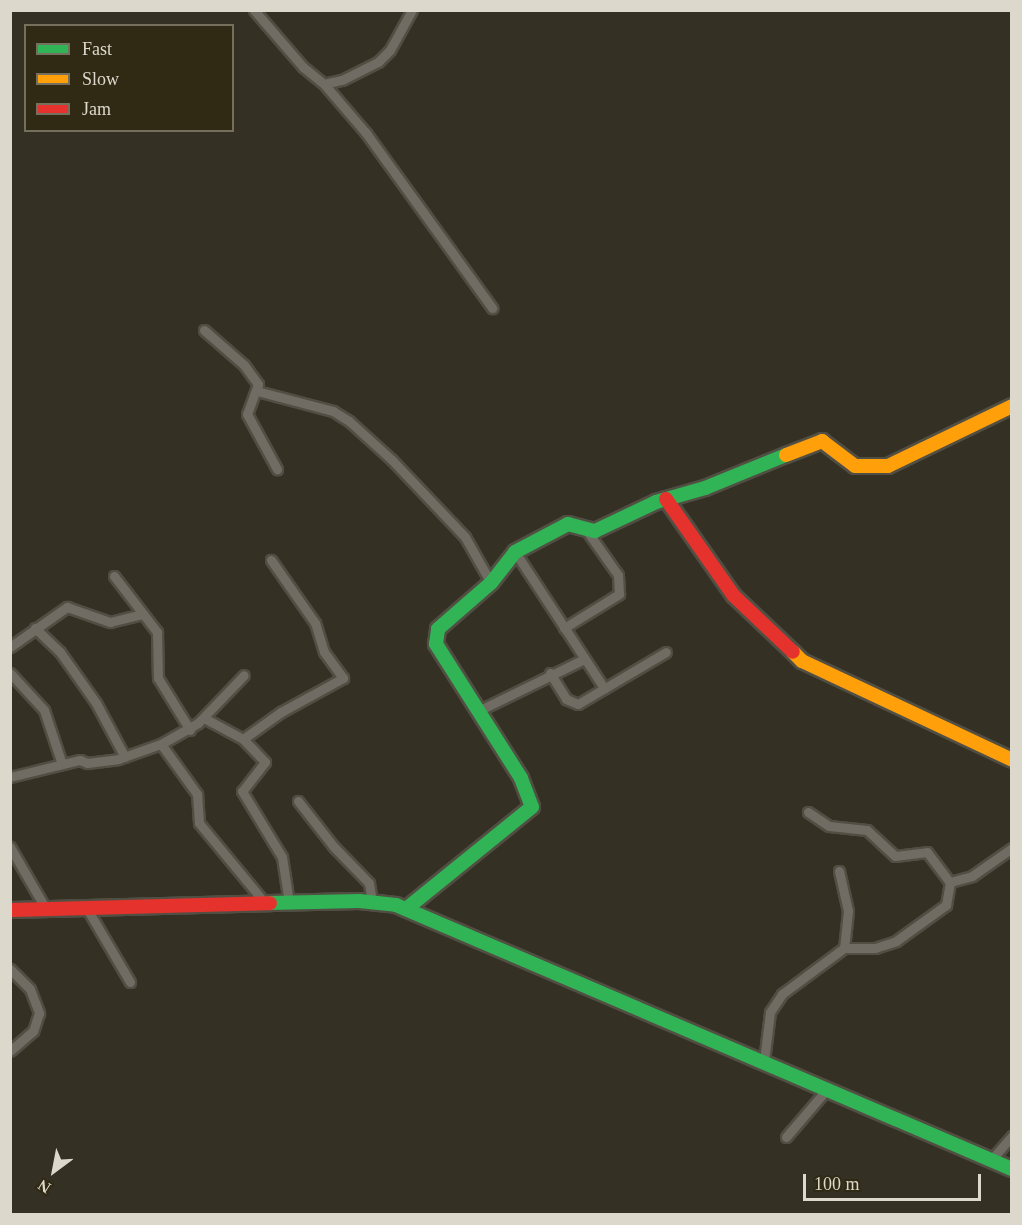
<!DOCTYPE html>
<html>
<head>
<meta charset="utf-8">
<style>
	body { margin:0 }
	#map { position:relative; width:1022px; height:1225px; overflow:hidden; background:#343024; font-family:Georgia,serif }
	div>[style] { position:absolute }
	.roads { filter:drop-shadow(2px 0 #514e43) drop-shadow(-2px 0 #514e43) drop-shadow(0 2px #514e43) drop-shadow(0 -2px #514e43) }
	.street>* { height:9px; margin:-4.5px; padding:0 4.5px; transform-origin:4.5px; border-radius:4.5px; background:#706c63 }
	.fast>* { height:14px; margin:-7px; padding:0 7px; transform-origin:7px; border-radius:7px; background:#30b455 }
	.slow>* { height:14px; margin:-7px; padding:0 7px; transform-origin:7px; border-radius:7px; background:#ff9f0a }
	.jam>* { height:14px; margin:-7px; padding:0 7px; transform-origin:7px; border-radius:7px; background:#e5322d }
	span { translate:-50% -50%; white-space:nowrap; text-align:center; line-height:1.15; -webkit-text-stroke:6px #302914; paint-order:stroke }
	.frame { position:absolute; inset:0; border:12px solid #ddd8cc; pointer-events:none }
	.legend { position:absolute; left:24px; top:24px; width:210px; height:108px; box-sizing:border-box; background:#302914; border:2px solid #756f5e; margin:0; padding:8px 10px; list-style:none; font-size:18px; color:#ddd8cc }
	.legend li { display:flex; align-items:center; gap:12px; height:30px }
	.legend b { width:30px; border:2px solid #756f5e }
	.north { position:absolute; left:24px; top:1141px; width:60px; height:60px; -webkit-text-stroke:4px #302914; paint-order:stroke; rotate:212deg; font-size:16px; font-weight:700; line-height:24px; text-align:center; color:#ddd8cc }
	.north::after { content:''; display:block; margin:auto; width:21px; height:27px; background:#ddd8cc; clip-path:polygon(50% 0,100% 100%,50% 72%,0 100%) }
	.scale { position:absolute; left:803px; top:1174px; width:178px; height:27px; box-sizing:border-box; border:3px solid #ddd8cc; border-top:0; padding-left:8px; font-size:18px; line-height:21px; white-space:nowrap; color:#ddd8cc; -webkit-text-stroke:4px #302914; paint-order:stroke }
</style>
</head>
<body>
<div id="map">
	<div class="roads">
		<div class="street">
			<i style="left:254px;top:10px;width:75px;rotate:49.3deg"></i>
			<i style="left:303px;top:67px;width:27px;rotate:39deg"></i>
			<i style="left:324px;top:84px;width:18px;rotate:-13deg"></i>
			<i style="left:342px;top:80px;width:40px;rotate:-26.6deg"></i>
			<i style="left:378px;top:62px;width:17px;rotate:-45deg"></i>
			<i style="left:390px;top:50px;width:46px;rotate:-61.2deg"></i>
			<i style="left:324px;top:84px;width:65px;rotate:49.4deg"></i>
			<i style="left:366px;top:133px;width:216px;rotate:54.2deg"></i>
			<i style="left:204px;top:330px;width:53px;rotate:41.2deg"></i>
			<i style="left:244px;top:365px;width:24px;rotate:54deg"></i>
			<i style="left:258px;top:384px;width:32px;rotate:110deg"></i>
			<i style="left:247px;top:414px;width:63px;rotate:61.4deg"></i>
			<i style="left:257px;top:391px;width:79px;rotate:14.7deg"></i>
			<i style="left:333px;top:411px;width:19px;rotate:32deg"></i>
			<i style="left:349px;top:421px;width:58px;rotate:42.2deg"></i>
			<i style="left:392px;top:460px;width:106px;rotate:46.5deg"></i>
			<i style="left:465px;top:537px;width:53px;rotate:60.5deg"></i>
			<i style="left:515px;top:552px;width:163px;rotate:56.8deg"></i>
			<i style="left:114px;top:576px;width:71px;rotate:52.5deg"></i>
			<i style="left:157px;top:632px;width:46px;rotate:88.8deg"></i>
			<i style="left:158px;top:678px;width:61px;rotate:58.4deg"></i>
			<i style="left:35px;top:628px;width:35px;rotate:44deg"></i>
			<i style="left:60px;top:652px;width:62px;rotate:54.8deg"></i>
			<i style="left:96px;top:703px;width:61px;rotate:61.8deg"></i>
			<i style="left:564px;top:628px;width:65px;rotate:-31.7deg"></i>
			<i style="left:619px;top:594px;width:19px;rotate:-93deg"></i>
			<i style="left:618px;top:575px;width:54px;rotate:-125.2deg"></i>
			<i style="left:10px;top:647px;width:70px;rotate:-35.1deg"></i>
			<i style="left:67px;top:607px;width:46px;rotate:19.2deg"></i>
			<i style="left:110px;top:622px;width:34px;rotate:-14deg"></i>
			<i style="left:10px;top:673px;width:50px;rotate:47.4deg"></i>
			<i style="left:44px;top:710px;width:57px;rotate:71.6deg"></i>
			<i style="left:550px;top:673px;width:31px;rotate:58deg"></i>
			<i style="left:566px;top:699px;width:13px;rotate:23deg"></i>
			<i style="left:578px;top:704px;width:102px;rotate:-30.6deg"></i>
			<i style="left:478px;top:711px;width:118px;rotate:-26.1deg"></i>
			<i style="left:204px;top:718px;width:44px;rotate:28.3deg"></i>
			<i style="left:243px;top:739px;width:32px;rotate:46deg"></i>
			<i style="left:265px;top:762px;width:37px;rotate:128deg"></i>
			<i style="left:242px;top:791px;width:77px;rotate:58.8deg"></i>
			<i style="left:282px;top:857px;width:47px;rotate:81.3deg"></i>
			<i style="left:243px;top:739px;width:47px;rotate:-35.4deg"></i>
			<i style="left:281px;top:712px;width:71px;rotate:-28.7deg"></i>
			<i style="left:343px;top:678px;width:32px;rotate:-126deg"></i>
			<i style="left:324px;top:652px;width:30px;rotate:-107deg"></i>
			<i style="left:315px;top:623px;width:77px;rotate:-124.9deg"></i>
			<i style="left:161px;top:744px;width:62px;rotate:54.2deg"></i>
			<i style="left:197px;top:794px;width:29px;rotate:86deg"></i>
			<i style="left:199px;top:823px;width:104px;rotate:50.5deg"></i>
			<i style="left:10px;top:777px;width:72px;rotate:-13.7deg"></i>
			<i style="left:80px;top:760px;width:8px;rotate:23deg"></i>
			<i style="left:87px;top:763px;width:31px;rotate:-7deg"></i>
			<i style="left:118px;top:759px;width:46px;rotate:-19.2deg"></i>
			<i style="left:161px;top:744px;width:43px;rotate:-29.6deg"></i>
			<i style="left:198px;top:723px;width:66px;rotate:-46.2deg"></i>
			<i style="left:298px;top:801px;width:58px;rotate:52deg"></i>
			<i style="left:334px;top:847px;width:50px;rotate:45.8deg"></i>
			<i style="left:369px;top:883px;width:19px;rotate:81deg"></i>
			<i style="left:808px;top:812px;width:25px;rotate:34deg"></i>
			<i style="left:829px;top:826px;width:38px;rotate:6deg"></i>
			<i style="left:867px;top:830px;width:38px;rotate:43deg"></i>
			<i style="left:895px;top:856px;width:32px;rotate:-7deg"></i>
			<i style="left:927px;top:852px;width:38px;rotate:53deg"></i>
			<i style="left:950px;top:882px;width:23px;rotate:-15deg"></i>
			<i style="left:972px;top:876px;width:49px;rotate:-35deg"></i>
			<i style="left:10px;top:847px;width:72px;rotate:59.9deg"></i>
			<i style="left:839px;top:871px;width:41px;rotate:77.3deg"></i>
			<i style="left:848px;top:911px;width:37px;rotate:96deg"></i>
			<i style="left:86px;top:907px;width:87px;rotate:59.6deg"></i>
			<i style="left:10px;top:969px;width:28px;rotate:45deg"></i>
			<i style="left:30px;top:989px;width:26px;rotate:69deg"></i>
			<i style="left:39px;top:1013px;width:19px;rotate:108deg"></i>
			<i style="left:33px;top:1031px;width:30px;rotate:139deg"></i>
			<i style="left:764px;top:1061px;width:49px;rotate:-83deg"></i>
			<i style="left:770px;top:1012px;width:22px;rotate:-56deg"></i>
			<i style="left:782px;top:994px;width:77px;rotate:-36.6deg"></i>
			<i style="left:844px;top:948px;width:31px"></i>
			<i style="left:875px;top:948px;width:22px;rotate:-18deg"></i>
			<i style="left:896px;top:941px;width:62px;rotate:-35.8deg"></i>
			<i style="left:946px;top:905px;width:23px;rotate:-80deg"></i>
			<i style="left:786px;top:1137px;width:65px;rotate:-49.4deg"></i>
			<i style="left:991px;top:1160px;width:32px;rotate:-49deg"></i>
		</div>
		<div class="fast">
			<i style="left:270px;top:903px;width:89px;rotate:-1.3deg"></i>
			<i style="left:359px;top:901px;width:37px;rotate:6deg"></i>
			<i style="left:396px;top:905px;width:670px;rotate:23.2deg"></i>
			<i style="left:406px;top:909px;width:162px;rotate:-39deg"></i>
			<i style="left:532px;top:807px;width:31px;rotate:-111deg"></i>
			<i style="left:521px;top:778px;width:159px;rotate:-122.4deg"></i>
			<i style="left:436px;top:644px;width:15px;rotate:-82deg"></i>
			<i style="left:438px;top:629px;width:70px;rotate:-41deg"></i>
			<i style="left:491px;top:583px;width:39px;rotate:-52deg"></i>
			<i style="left:515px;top:552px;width:60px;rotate:-27.8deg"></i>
			<i style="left:568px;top:524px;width:28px;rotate:15deg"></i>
			<i style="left:595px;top:531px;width:68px;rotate:-25.4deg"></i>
			<i style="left:656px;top:502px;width:51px;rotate:-15.9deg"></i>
			<i style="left:705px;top:488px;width:87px;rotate:-22.2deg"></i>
		</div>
		<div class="slow">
			<i style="left:786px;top:455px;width:39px;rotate:-21deg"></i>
			<i style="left:822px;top:441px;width:41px;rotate:37.1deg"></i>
			<i style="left:855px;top:466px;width:33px"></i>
			<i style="left:888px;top:466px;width:138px;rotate:-25.8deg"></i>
			<i style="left:793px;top:652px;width:13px;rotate:45deg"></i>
			<i style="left:802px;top:661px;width:232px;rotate:25.2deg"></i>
		</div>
		<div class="jam">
			<i style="left:666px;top:499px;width:118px;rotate:55deg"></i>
			<i style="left:734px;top:596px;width:81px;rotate:43.5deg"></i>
			<i style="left:10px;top:910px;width:260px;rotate:-1.5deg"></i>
		</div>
	</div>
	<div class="frame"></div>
	<ul class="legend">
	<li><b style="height:8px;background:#30b455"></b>Fast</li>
	<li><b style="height:8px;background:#ff9f0a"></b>Slow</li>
	<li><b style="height:8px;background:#e5322d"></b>Jam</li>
	</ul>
	<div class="north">N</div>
	<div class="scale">100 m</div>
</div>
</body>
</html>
